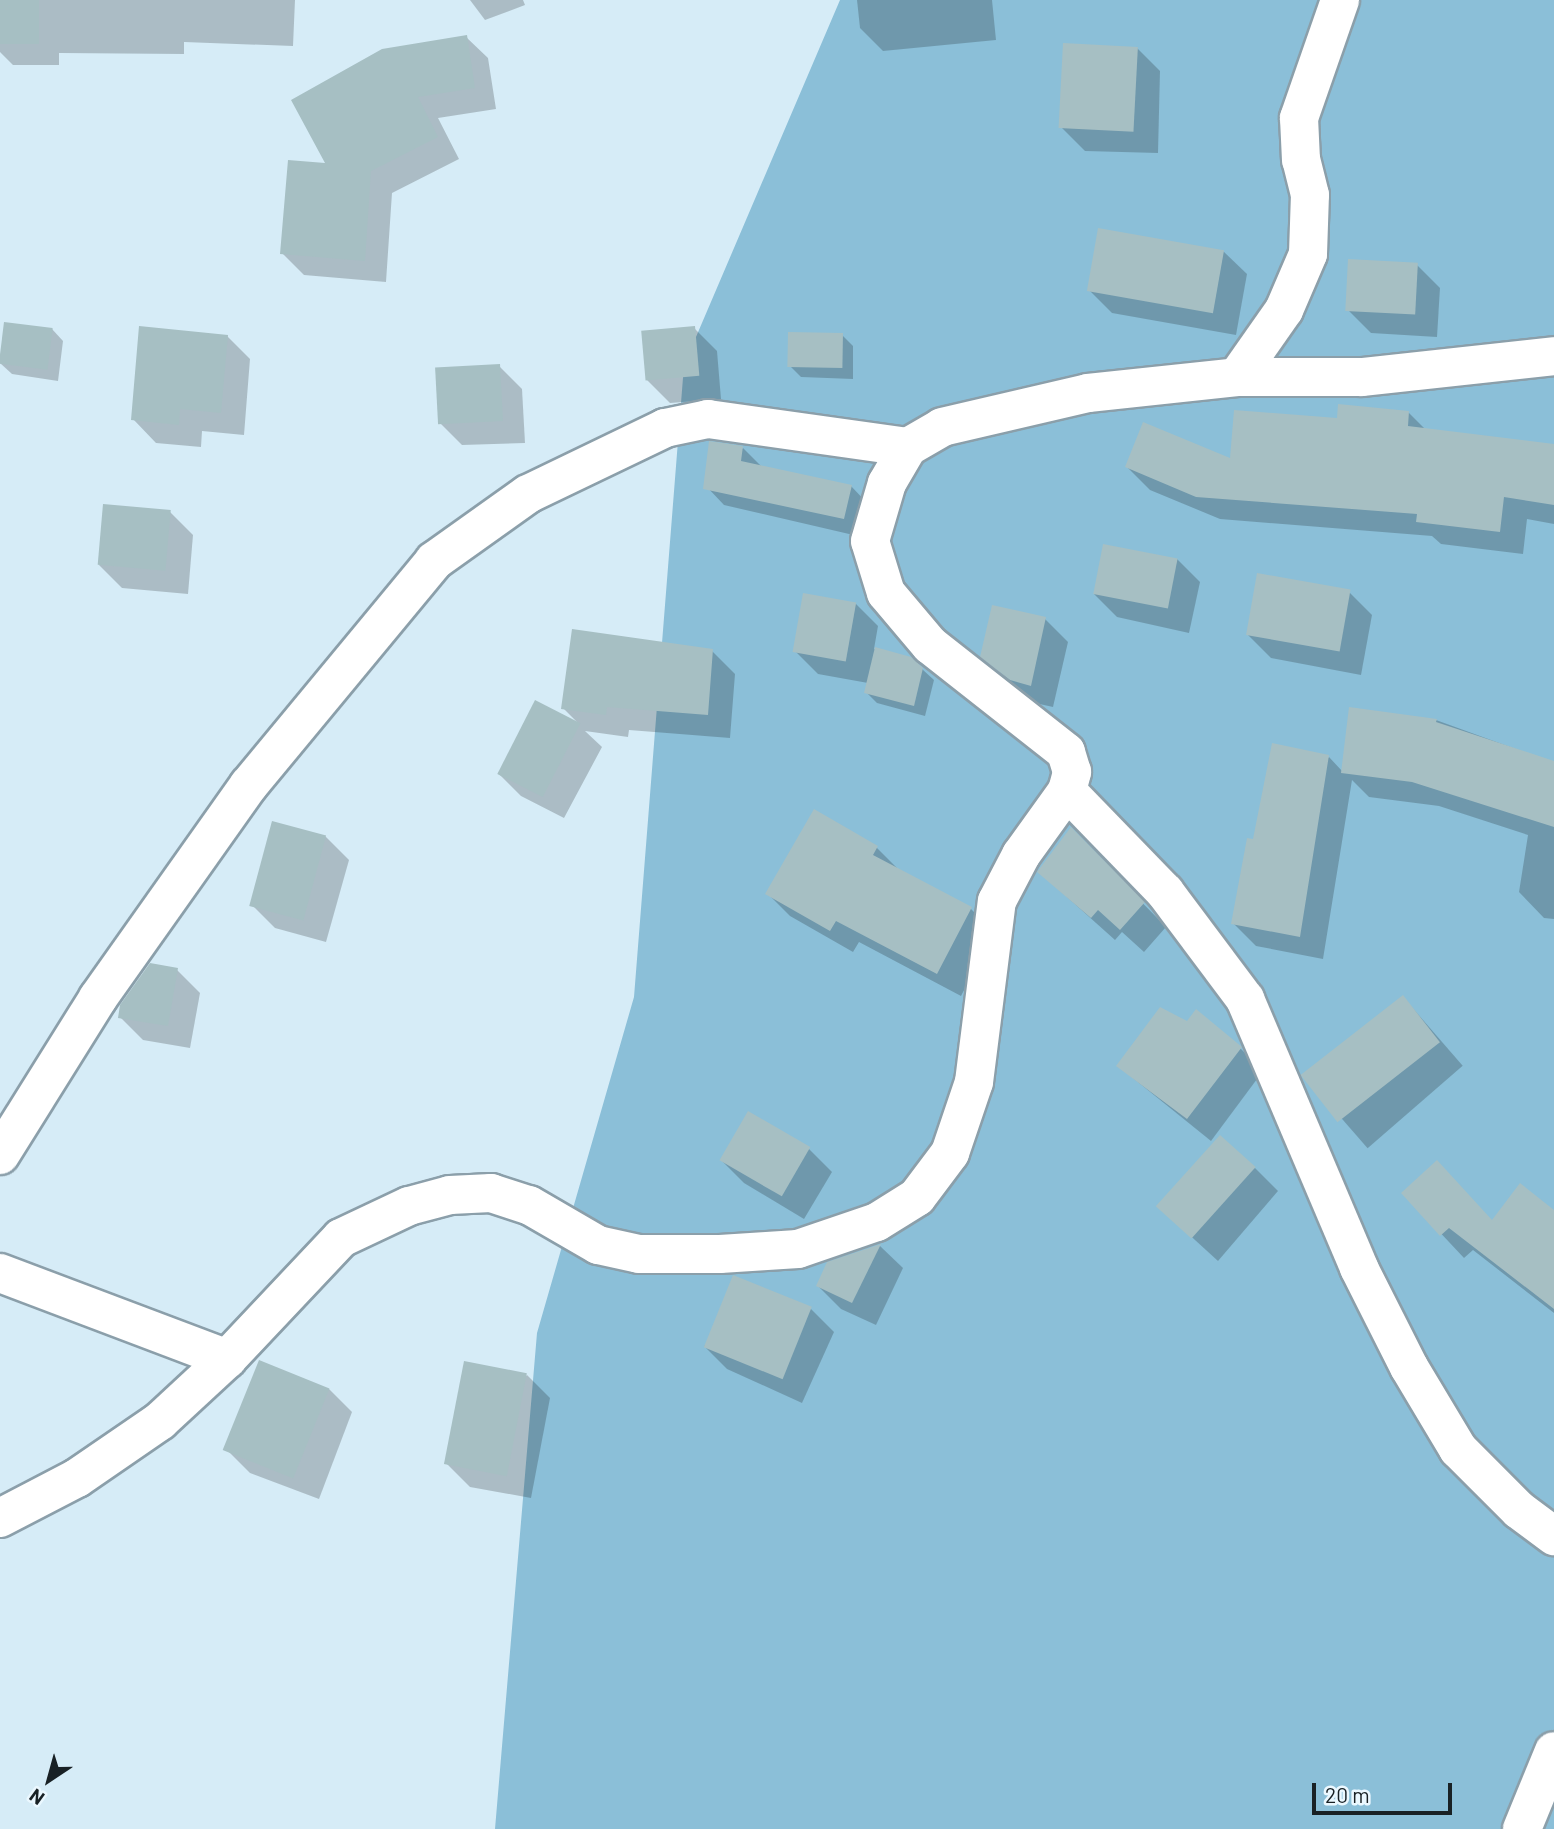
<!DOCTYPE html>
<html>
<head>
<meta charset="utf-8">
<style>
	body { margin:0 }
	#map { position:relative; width:1554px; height:1829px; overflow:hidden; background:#d6ecf7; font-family:Barlow,sans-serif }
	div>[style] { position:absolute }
	.green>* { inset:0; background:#8bbfd8 }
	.shadow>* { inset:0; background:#0003; transform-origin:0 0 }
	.building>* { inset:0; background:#a6bfc3; transform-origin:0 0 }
	.roads { filter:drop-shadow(2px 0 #8b9faa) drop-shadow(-2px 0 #8b9faa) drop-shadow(0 2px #8b9faa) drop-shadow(0 -2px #8b9faa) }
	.minor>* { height:38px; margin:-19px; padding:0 19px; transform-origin:19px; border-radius:19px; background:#fff }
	span { translate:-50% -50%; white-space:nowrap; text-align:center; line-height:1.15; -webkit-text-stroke:6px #ebf8ff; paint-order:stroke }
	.north { position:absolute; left:14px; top:1745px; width:70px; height:70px; -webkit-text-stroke:5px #ebf8ff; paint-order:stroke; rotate:216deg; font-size:19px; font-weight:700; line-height:28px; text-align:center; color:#192125 }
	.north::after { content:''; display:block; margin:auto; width:24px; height:32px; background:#192125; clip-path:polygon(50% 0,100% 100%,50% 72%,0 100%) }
	.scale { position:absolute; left:1312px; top:1783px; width:140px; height:32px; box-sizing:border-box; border:4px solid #192125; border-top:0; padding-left:9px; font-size:21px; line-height:24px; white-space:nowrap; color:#192125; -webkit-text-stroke:5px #ebf8ff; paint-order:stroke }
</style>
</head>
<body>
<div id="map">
	<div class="green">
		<i style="clip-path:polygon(840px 0,1554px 0,1554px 1829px,495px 1829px,537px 1333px,634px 997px,684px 365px)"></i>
	</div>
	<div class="shadow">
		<i style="clip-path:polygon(0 0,295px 0,293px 46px,184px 42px,184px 54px,59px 53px,59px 65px,13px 65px,0 52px)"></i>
		<i style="clip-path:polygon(470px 0,523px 0,525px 5px,485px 20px)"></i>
		<i style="clip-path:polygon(857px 0,992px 0,996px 40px,883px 51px,860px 28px)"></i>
		<i style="clip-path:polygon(466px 37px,488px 58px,496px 109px,438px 118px,459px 159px,392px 193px,386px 282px,304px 275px,282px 253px)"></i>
		<i style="clip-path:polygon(1137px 48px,1160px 71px,1158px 153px,1085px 151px,1062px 128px)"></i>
		<i style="clip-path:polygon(1223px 251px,1247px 274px,1236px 335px,1112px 313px,1089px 290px)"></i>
		<i style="clip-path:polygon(1417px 265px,1440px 288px,1437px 337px,1371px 333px,1348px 310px)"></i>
		<i style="clip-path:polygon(694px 328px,717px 351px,721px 399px,670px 403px,647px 380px)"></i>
		<i style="clip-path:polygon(52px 329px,63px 341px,58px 381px,12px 374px,0 363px)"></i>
		<i style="clip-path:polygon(842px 335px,853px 346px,853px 379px,801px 377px,790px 366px)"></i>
		<i style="clip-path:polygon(227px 336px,250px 359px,244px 435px,202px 431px,201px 447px,156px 443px,133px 419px)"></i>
		<i style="clip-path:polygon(499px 366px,522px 389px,525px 443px,462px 445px,439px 422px)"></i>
		<i style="clip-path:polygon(1408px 412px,1426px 430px,1554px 446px,1554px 524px,1527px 519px,1523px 554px,1441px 544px,1432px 536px,1220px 519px,1150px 490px,1127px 467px,1232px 460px,1339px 420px)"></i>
		<i style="clip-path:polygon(743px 448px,761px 466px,851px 486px,869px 505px,862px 537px,724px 505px,706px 486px)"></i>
		<i style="clip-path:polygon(170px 512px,193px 535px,188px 594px,122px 588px,99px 565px)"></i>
		<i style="clip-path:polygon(1177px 559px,1200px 582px,1189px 633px,1117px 617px,1094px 594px)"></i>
		<i style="clip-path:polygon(1349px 592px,1372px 615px,1361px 675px,1271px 658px,1248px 635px)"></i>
		<i style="clip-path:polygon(855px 603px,878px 626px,874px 649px,910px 658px,934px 680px,925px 716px,877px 703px,866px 692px,868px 683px,818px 674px,795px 651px)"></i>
		<i style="clip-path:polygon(1045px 619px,1068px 642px,1053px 707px,1035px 703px,982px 656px)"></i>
		<i style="clip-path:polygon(712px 651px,735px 674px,730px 738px,629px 730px,628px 737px,585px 731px,602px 747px,564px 818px,521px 796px,498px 773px,579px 724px,563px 708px)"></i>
		<i style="clip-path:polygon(1436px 720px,1554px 763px,1554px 919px,1544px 918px,1519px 892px,1528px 835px,1439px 806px,1369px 797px,1352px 780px,1323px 959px,1256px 946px,1233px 923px,1255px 841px,1329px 757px,1343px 772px)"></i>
		<i style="clip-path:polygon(814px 811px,877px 848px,900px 871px,971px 909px,994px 932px,961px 996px,859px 942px,853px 952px,790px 916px,767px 893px)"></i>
		<i style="clip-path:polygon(274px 823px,326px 837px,349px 860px,326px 942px,275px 928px,252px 905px)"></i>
		<i style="clip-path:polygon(1071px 830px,1166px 927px,1144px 952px,1122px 932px,1115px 940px,1039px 872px)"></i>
		<i style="clip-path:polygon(177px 970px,200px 993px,190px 1048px,143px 1040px,120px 1017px)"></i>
		<i style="left:1403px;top:997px;width:91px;height:126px;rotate:49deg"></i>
		<i style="clip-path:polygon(1188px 1024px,1240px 1048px,1263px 1071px,1211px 1141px,1118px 1066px)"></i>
		<i style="clip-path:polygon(809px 1149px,832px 1172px,804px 1219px,744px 1183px,721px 1160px)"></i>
		<i style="clip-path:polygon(1255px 1168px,1278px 1191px,1218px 1261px,1160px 1208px)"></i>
		<i style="clip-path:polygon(1403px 1193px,1493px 1222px,1554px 1212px,1554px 1313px,1473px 1250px,1464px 1258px)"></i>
		<i style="clip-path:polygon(880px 1246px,903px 1268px,876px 1325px,841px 1309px,818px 1286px,828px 1264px)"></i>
		<i style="clip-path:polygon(811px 1309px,834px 1332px,802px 1403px,727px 1369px,704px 1346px)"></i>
		<i style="clip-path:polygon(527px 1375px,550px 1398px,531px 1498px,470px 1487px,447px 1464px)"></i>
		<i style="clip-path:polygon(329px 1389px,352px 1412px,319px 1499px,250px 1473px,227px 1450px)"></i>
	</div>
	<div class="building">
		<i style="left:0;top:0;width:39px;height:44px"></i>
		<i style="clip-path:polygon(467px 35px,475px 88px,418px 97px,438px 137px,371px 171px,365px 261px,280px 254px,288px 160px,325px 163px,291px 100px,382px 49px)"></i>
		<i style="left:1063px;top:43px;width:75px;height:85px;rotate:3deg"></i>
		<i style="left:1098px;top:228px;width:128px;height:64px;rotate:10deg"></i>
		<i style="left:1348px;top:259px;width:70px;height:52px;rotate:3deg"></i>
		<i style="left:4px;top:322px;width:49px;height:42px;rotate:7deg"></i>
		<i style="clip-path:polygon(139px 326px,228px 335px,221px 413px,180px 409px,179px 425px,131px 420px)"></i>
		<i style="left:695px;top:326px;width:50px;height:54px;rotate:85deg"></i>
		<i style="left:788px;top:332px;width:55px;height:35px;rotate:1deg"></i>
		<i style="left:500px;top:364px;width:57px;height:65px;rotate:87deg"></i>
		<i style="clip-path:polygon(1338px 404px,1409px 411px,1408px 426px,1554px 444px,1554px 505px,1504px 497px,1500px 532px,1416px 522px,1417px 514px,1196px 497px,1125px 467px,1143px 422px,1230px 458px,1234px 410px,1337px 418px)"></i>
		<i style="clip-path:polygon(709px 441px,743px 446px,741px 461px,852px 485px,844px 519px,703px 489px)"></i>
		<i style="left:103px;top:504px;width:68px;height:61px;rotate:5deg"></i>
		<i style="left:1103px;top:544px;width:76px;height:51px;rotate:11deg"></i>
		<i style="left:1257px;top:573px;width:95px;height:63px;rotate:10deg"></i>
		<i style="left:803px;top:593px;width:54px;height:60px;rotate:10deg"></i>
		<i style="clip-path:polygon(992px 605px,1046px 617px,1031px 686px,1010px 680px,980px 657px)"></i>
		<i style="clip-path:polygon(572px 629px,713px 649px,708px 715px,607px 707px,606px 715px,561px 709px)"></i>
		<i style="clip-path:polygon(875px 647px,911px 657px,923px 668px,914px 706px,864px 693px)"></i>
		<i style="left:535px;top:700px;width:51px;height:83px;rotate:27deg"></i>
		<i style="clip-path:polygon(1349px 707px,1437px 719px,1436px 722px,1554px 761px,1554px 827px,1412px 782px,1341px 773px)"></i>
		<i style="clip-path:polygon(1272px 743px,1329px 755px,1300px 937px,1231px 924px,1247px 838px,1253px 839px)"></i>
		<i style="clip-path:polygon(814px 809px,878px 846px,873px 855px,972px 907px,937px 974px,836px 921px,830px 931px,765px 894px)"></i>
		<i style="left:272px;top:821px;width:56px;height:88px;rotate:15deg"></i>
		<i style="clip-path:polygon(1071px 827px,1145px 902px,1120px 930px,1098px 910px,1091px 918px,1037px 872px)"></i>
		<i style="clip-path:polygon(150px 963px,178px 968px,168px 1026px,118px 1018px,120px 1005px)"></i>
		<i style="left:1403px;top:995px;width:60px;height:130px;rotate:52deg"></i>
		<i style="clip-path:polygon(1160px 1007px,1187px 1021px,1196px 1009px,1242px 1047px,1187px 1119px,1116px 1066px)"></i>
		<i style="left:748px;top:1111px;width:72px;height:57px;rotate:30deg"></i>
		<i style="left:1220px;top:1135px;width:48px;height:96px;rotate:42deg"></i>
		<i style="clip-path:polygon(1437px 1160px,1492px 1220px,1520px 1183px,1554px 1210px,1554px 1309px,1449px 1228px,1440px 1236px,1401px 1193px)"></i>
		<i style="clip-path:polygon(881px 1244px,852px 1303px,816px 1286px,827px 1262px)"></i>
		<i style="left:733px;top:1275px;width:85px;height:78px;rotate:22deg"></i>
		<i style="left:259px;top:1360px;width:76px;height:97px;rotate:22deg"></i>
		<i style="left:464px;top:1361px;width:64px;height:105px;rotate:11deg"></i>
	</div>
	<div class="roads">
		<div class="minor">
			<i style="left:1237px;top:377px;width:82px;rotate:-55deg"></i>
			<i style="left:1284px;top:310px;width:61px;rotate:-66.8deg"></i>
			<i style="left:1308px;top:254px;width:59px;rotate:-88.1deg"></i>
			<i style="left:1310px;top:195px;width:36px;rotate:-104deg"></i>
			<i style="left:1301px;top:160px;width:42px;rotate:-92.7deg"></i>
			<i style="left:1299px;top:118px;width:125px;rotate:-70.8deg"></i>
			<i style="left:1067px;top:791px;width:141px;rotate:45.9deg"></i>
			<i style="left:1165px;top:892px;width:134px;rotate:53.2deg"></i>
			<i style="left:1245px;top:999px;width:292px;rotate:67deg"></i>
			<i style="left:1359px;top:1268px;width:111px;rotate:63.2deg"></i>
			<i style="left:1409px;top:1367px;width:96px;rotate:59.1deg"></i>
			<i style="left:1458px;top:1449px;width:86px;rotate:45deg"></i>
			<i style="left:1519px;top:1510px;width:44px;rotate:36.6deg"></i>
			<i style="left:0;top:1155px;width:185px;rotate:-58deg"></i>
			<i style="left:98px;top:998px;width:261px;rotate:-54.7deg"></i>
			<i style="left:249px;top:785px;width:291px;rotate:-50.4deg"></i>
			<i style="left:434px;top:561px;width:115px;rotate:-35.5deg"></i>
			<i style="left:528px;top:494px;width:152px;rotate:-25.7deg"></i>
			<i style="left:665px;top:428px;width:44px;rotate:-11.8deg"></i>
			<i style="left:708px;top:419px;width:202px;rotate:8deg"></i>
			<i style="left:0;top:1273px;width:243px;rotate:20.7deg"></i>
			<i style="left:0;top:1518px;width:87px;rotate:-27.5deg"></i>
			<i style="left:77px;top:1478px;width:101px;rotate:-34.5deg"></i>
			<i style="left:160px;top:1421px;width:91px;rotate:-42.8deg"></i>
			<i style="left:227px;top:1359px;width:166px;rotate:-46.7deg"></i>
			<i style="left:341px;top:1238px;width:75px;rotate:-25.2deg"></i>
			<i style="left:409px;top:1206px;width:42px;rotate:-15deg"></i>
			<i style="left:450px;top:1195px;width:41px;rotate:-2.8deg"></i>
			<i style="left:491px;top:1193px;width:40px;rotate:18deg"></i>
			<i style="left:529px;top:1205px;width:80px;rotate:30.1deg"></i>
			<i style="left:598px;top:1245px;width:42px;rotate:12.4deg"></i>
			<i style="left:639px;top:1254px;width:81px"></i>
			<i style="left:720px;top:1254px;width:78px;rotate:-3.7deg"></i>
			<i style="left:798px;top:1249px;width:83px;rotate:-18.9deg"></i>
			<i style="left:877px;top:1222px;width:47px;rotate:-32deg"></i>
			<i style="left:917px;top:1197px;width:55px;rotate:-53.1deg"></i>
			<i style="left:950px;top:1153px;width:75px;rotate:-71.3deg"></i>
			<i style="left:974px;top:1082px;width:182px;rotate:-82.8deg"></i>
			<i style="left:997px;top:901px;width:52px;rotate:-62.4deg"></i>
			<i style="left:1021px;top:855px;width:79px;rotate:-54.3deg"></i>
			<i style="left:1067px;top:791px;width:20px;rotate:-75deg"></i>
			<i style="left:1072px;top:772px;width:21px;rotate:-107deg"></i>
			<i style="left:1066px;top:752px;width:173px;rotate:-141.8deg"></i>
			<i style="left:930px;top:645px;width:68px;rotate:-130.2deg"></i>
			<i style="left:886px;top:593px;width:54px;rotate:-107.1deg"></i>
			<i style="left:870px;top:541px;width:60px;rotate:-73.7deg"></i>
			<i style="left:887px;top:483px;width:42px;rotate:-59.7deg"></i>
			<i style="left:908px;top:447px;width:39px;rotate:-30deg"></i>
			<i style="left:942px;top:427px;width:150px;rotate:-13.1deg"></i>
			<i style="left:1088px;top:393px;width:150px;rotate:-6.1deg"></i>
			<i style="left:1237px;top:377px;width:125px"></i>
			<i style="left:1362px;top:377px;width:193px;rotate:-6.2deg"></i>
			<i style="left:1522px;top:1829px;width:84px;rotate:-67.7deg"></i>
		</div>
	</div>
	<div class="north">N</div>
	<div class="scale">20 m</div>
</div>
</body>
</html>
